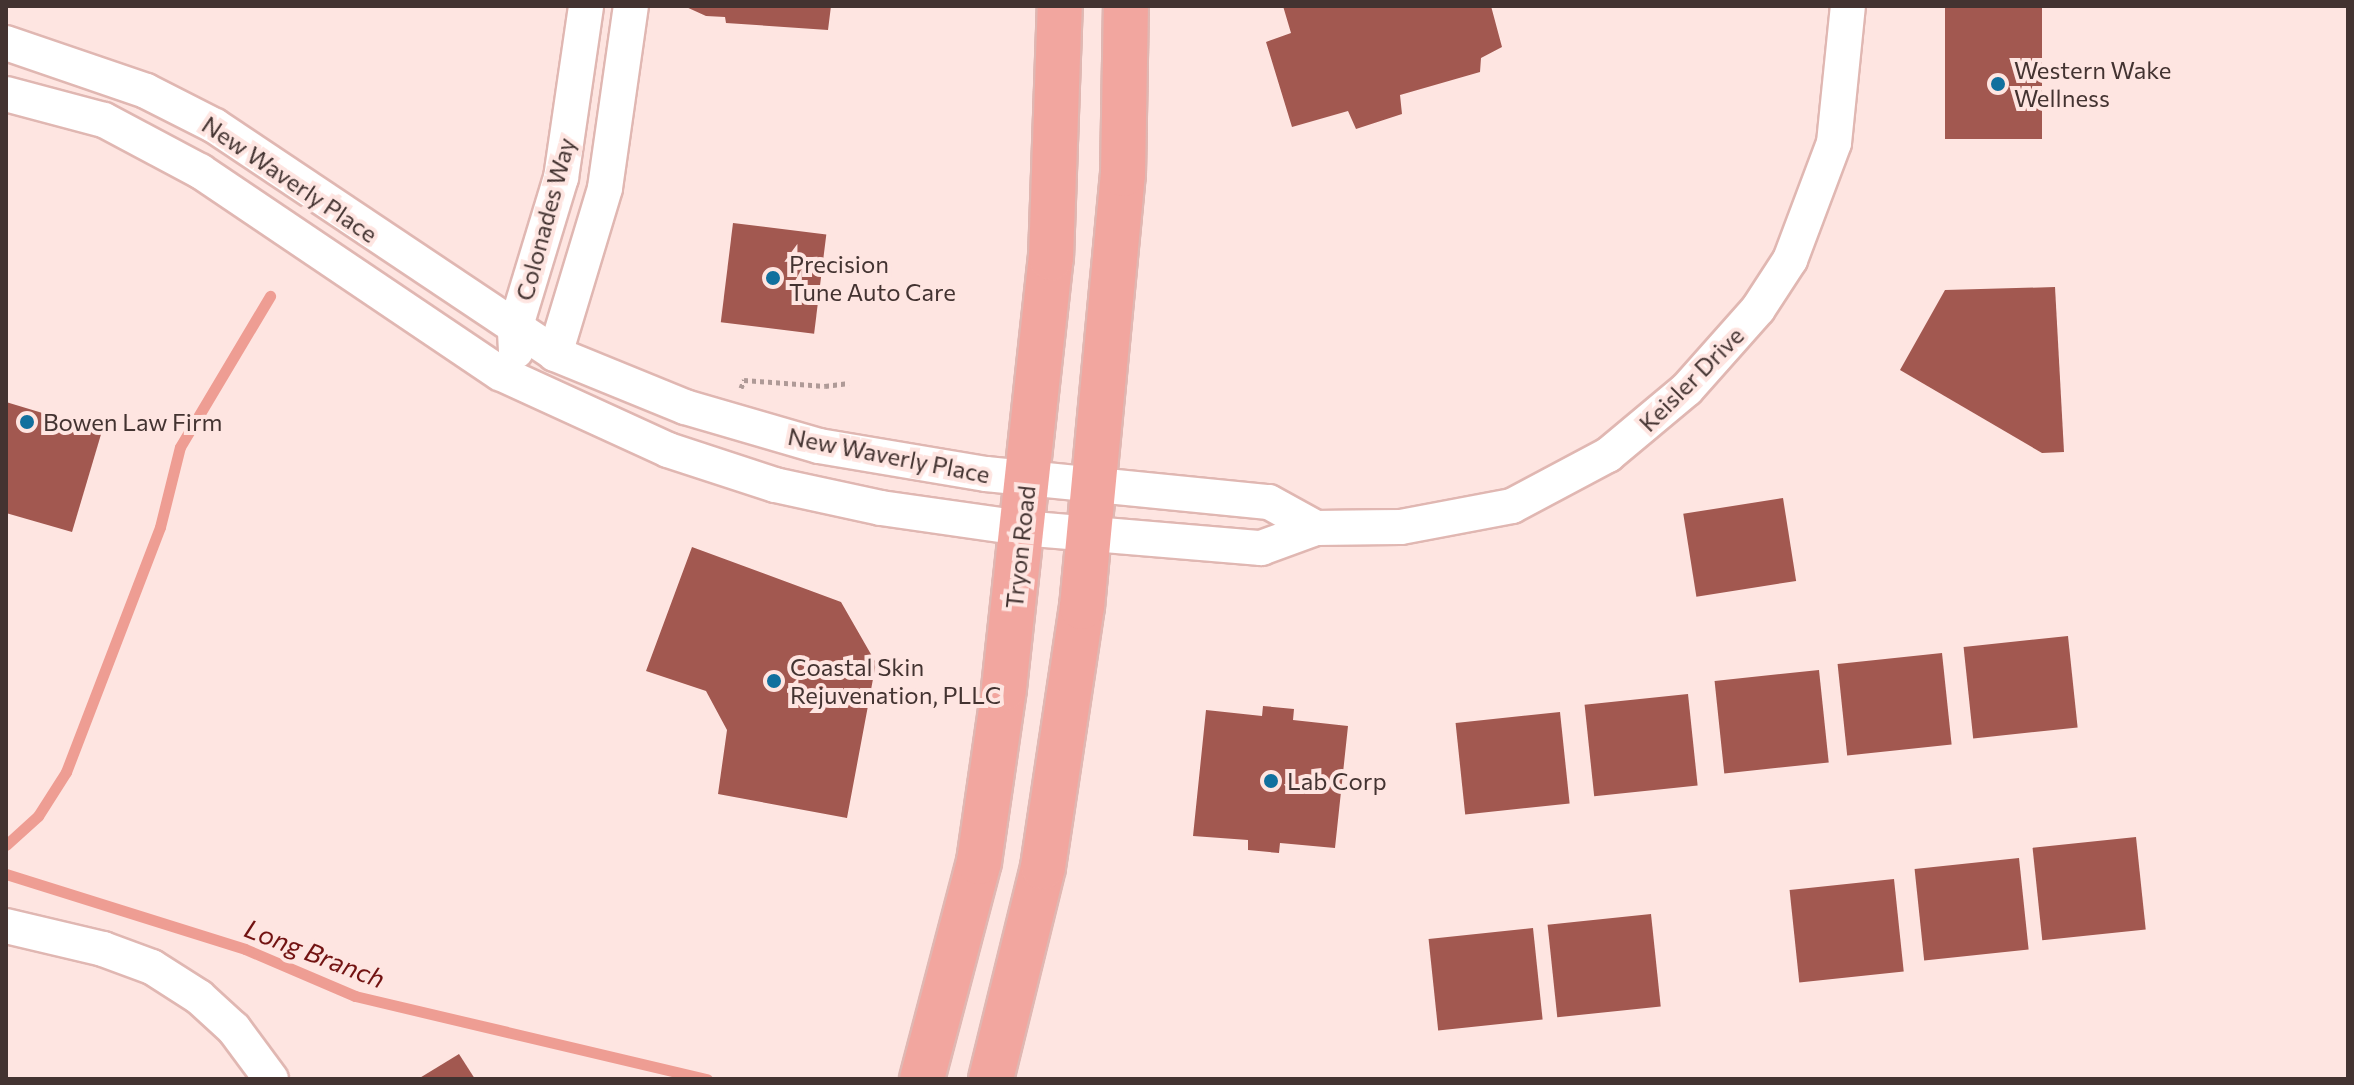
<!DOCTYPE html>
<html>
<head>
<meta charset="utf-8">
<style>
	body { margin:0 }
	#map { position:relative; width:2354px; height:1085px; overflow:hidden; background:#fee5e1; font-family:Commissioner,sans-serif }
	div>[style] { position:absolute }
	.stream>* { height:11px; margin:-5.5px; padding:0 5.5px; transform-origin:5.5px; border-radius:5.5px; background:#ee9d93 }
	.building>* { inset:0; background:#a25850; transform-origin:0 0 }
	.path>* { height:5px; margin-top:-2.5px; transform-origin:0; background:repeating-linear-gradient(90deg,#af9a97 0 4px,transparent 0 8px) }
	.roads { filter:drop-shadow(2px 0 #e0b7b2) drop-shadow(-2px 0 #e0b7b2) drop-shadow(0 2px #e0b7b2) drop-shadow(0 -2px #e0b7b2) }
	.minor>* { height:34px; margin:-17px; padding:0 17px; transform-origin:17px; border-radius:17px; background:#fff }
	.primary>* { height:44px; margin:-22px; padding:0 22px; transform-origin:22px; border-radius:22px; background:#f2a69f }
	.dots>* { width:22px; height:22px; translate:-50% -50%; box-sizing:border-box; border:4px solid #fee5e1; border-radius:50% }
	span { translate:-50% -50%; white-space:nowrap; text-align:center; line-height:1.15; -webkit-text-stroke:8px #fee5e1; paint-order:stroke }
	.poi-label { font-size:24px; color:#433331 }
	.left { translate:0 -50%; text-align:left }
	.street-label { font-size:24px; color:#433331 }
	.water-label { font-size:26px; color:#721312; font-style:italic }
	.frame { position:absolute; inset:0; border:8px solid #433331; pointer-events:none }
</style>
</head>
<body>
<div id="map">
	<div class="stream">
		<i style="left:6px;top:845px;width:43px;rotate:-42.2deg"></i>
		<i style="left:38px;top:816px;width:52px;rotate:-57.5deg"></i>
		<i style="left:66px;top:772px;width:262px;rotate:-69deg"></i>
		<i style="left:160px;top:527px;width:82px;rotate:-76deg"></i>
		<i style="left:180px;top:447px;width:176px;rotate:-59.2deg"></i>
		<i style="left:6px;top:874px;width:250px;rotate:17.4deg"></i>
		<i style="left:245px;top:949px;width:120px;rotate:23.1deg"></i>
		<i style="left:355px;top:996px;width:362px;rotate:13.3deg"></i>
	</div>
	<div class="building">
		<i style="clip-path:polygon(684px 6px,831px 6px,828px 30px,726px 23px,725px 17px,706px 16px)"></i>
		<i style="clip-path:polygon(1283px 6px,1491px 6px,1502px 47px,1481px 58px,1480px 72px,1400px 95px,1402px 114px,1356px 129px,1348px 111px,1292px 127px,1266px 42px,1291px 33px)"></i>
		<i style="left:1945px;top:6px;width:97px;height:133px"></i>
		<i style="left:733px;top:223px;width:94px;height:100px;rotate:7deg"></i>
		<i style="clip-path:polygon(2055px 287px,2064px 452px,2042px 453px,1900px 370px,1945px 290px)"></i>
		<i style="clip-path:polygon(6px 402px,102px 431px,72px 532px,6px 513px)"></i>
		<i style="left:1783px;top:498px;width:84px;height:101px;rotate:81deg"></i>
		<i style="clip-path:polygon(692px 547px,841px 602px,876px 663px,847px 818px,718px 794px,727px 730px,706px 691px,646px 671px)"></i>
		<i style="left:2068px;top:636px;width:92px;height:105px;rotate:84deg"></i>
		<i style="left:1942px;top:653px;width:92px;height:105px;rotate:84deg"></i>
		<i style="left:1819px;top:670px;width:93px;height:105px;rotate:84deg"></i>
		<i style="left:1688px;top:694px;width:92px;height:104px;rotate:84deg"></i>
		<i style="clip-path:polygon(1263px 706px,1294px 709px,1293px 720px,1348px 726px,1335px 848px,1280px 843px,1279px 853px,1248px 850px,1248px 840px,1193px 836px,1206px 710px,1262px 716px)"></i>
		<i style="left:1560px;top:712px;width:92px;height:105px;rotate:84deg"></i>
		<i style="left:2136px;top:837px;width:93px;height:104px;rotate:84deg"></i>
		<i style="left:2019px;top:858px;width:92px;height:105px;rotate:84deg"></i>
		<i style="left:1894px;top:879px;width:93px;height:105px;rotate:84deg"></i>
		<i style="left:1651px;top:914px;width:93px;height:104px;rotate:84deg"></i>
		<i style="left:1533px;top:928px;width:92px;height:105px;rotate:84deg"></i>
		<i style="clip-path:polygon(459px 1054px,475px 1079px,418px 1079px)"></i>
	</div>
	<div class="path">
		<i style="left:741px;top:388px;width:9px;rotate:-69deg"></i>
		<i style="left:744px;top:380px;width:81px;rotate:4.2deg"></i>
		<i style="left:825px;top:386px;width:24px;rotate:-7deg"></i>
	</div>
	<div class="roads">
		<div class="minor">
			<i style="left:6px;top:43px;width:148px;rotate:18.9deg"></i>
			<i style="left:146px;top:91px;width:77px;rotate:26.9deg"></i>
			<i style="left:215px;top:126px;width:409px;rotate:33.8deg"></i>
			<i style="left:555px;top:354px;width:140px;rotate:22.2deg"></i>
			<i style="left:685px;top:407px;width:140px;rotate:16.2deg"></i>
			<i style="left:819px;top:446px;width:169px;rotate:9.5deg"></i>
			<i style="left:986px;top:474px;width:284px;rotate:5.7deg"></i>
			<i style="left:1269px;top:502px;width:54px;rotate:29deg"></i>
			<i style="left:6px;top:94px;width:101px;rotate:14.9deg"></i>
			<i style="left:104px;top:120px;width:109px;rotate:28deg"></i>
			<i style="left:200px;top:171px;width:362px;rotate:34deg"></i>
			<i style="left:500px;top:373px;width:185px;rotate:24.6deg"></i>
			<i style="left:668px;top:450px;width:113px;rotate:18.1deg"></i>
			<i style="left:775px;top:485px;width:108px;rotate:12.2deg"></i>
			<i style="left:881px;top:508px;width:141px;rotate:8.1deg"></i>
			<i style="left:1021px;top:528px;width:241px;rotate:4.8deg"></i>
			<i style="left:1261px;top:548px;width:59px;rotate:-20deg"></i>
			<i style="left:1316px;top:528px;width:85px;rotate:-0.7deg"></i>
			<i style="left:1401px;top:527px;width:113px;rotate:-10.7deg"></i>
			<i style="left:1512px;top:506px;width:109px;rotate:-28deg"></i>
			<i style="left:1608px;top:455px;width:103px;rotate:-39.9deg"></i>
			<i style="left:1687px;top:389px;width:107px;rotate:-48.4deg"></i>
			<i style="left:1758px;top:309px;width:59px;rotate:-56.9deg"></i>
			<i style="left:1790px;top:260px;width:125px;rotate:-69.4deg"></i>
			<i style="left:1834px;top:143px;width:138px;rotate:-84.2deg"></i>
			<i style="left:516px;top:351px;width:22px;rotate:-93deg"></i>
			<i style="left:515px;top:329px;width:158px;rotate:-73.1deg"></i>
			<i style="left:561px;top:178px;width:174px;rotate:-81.7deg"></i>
			<i style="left:555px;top:354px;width:173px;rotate:-73.2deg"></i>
			<i style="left:605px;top:188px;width:184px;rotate:-81.9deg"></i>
			<i style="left:6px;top:926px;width:100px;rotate:13.3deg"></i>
			<i style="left:103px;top:949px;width:52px;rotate:20.2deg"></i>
			<i style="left:152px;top:967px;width:56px;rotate:32.6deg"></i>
			<i style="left:199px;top:997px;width:47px;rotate:42.4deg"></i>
			<i style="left:234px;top:1029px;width:62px;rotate:53.5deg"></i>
		</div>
		<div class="primary">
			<i style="left:922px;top:1079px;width:224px;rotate:-75.3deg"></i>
			<i style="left:979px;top:862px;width:176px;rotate:-81.8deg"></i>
			<i style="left:1004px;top:688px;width:433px;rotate:-83.8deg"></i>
			<i style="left:1051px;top:258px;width:252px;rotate:-88deg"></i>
			<i style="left:991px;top:1079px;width:218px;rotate:-76.2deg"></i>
			<i style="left:1043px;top:867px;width:263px;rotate:-81.5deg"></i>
			<i style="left:1082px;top:607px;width:435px;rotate:-84.6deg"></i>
			<i style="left:1123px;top:174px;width:168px;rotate:-89deg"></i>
		</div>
	</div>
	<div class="dots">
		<i style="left:1998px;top:84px;background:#11709e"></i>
		<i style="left:773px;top:278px;background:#11709e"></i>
		<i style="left:27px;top:422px;background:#11709e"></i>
		<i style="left:774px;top:681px;background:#11709e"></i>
		<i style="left:1271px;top:781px;background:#11709e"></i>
	</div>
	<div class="poi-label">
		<span class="left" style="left:2014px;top:84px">Western Wake<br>Wellness</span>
		<span class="left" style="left:789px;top:278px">Precision<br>Tune Auto Care</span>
		<span class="left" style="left:43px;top:422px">Bowen Law Firm</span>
		<span class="left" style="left:790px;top:681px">Coastal Skin<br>Rejuvenation, PLLC</span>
		<span class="left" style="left:1287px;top:781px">Lab Corp</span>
	</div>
	<div class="street-label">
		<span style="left:290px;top:179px;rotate:34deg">New Waverly Place</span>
		<span style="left:545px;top:219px;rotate:-75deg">Colonades Way</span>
		<span style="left:1691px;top:379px;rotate:-45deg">Keisler Drive</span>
		<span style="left:889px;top:455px;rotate:11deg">New Waverly Place</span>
		<span style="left:1020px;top:547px;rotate:-84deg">Tryon Road</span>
	</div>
	<div class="water-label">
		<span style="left:315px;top:953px;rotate:21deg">Long Branch</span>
	</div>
	<div class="frame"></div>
</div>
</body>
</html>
